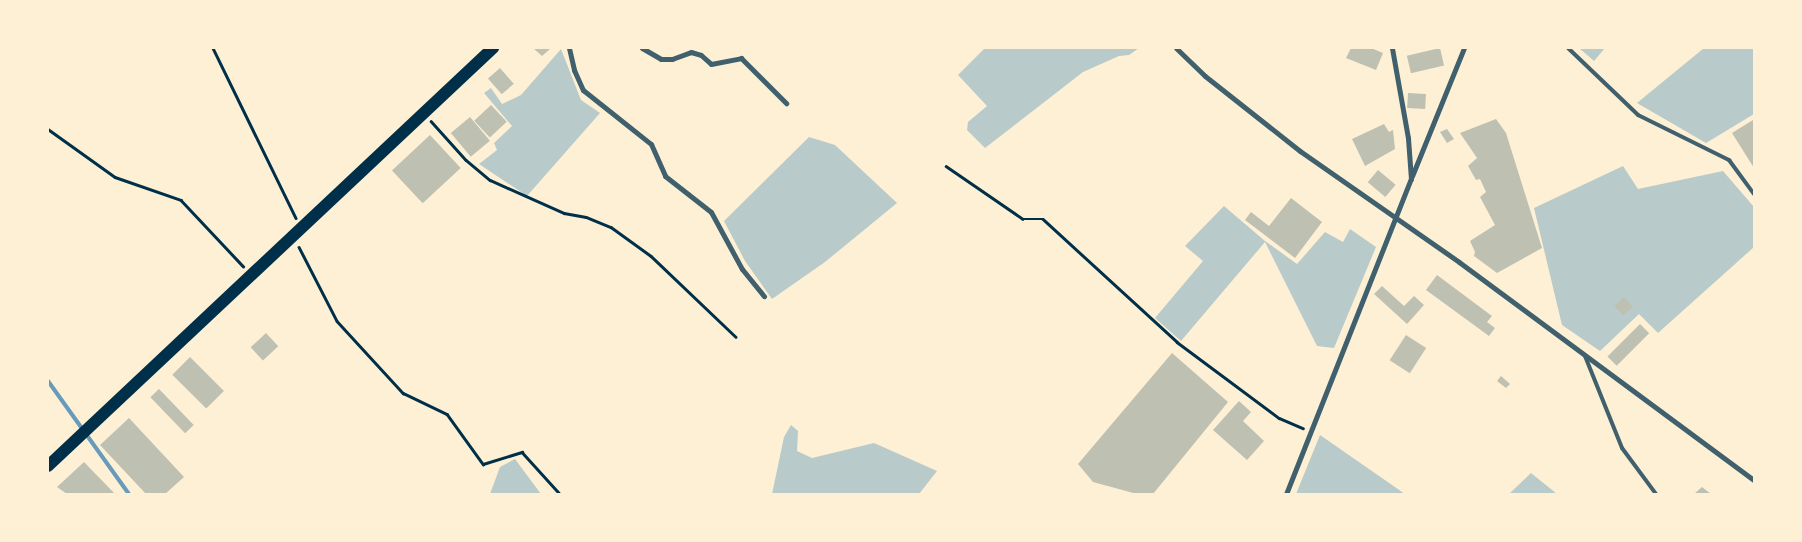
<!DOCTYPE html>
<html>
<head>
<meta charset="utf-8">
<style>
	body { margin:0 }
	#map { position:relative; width:1802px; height:542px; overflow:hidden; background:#fdf0d5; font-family:Lato,sans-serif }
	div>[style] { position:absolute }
	.green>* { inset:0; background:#b9caca }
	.stream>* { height:4px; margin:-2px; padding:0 2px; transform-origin:2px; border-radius:2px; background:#669bbc }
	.building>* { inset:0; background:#bec0b2; transform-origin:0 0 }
	.path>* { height:2.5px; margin:-1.25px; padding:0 1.25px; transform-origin:1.25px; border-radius:1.25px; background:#003049 }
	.service>* { height:4px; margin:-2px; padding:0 2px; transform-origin:2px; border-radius:2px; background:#3f606c }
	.minor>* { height:5px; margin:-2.5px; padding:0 2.5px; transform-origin:2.5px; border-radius:2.5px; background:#3f606c }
	.primary>* { height:12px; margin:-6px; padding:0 6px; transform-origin:6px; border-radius:6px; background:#003049 }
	span { translate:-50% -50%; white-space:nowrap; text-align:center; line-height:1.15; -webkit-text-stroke:4px #fdf0d5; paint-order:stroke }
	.frame { position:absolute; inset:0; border:49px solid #fdf0d5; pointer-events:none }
</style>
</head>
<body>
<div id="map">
	<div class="green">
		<i style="clip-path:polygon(985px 48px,1139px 48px,1129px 55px,1119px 56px,1083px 72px,985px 148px,967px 130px,968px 122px,987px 106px,958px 75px)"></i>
		<i style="clip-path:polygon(1579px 48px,1605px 48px,1594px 61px)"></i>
		<i style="clip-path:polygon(1704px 48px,1754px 48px,1754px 114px,1706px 143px,1637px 103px)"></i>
		<i style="clip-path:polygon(561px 49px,581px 100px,600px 113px,527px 196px,479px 164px,497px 150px,494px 143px,512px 126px,484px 93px,491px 88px,502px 104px,521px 95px)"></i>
		<i style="clip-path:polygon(809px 137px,835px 145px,897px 203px,825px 262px,772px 299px,745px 261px,724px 221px)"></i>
		<i style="clip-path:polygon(1623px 166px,1638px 189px,1723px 171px,1754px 207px,1754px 247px,1658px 333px,1639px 314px,1600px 351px,1562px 325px,1534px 208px)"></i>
		<i style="clip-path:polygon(1224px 206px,1265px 241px,1297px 264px,1325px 232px,1343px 242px,1350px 229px,1376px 247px,1334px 348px,1317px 346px,1265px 242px,1181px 341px,1155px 318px,1203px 261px,1185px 246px)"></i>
		<i style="clip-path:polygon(791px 425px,798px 431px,797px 451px,812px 458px,874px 443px,937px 471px,919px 494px,772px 494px,784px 437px)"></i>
		<i style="clip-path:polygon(1320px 435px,1405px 494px,1296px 494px)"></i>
		<i style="clip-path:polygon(515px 459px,541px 494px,490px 494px,500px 467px)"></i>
		<i style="clip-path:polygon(1531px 473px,1557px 494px,1509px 494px)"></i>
	</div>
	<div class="stream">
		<i style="left:48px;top:381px;width:139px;rotate:54.4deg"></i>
	</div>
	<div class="building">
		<i style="clip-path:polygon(533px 48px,551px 48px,542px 56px)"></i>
		<i style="clip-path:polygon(1351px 48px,1371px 48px,1383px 53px,1376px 70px,1346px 58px)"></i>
		<i style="left:1440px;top:48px;width:18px;height:34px;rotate:77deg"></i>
		<i style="left:500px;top:68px;width:21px;height:16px;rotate:49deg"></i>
		<i style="left:1408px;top:93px;width:18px;height:15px;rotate:3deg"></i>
		<i style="left:491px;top:105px;width:23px;height:23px;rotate:47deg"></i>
		<i style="left:470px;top:117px;width:31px;height:25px;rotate:50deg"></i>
		<i style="clip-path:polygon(1496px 119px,1506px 133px,1542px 248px,1497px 273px,1474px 256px,1475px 252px,1470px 241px,1495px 225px,1480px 197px,1486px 192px,1480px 179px,1476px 180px,1468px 166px,1477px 158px,1460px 133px)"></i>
		<i style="clip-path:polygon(1753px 120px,1754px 122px,1754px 168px,1732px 133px)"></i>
		<i style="clip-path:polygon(1384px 124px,1389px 132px,1393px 130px,1395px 149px,1365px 166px,1352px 139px)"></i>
		<i style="clip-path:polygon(1447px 129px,1454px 139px,1447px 143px,1440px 132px)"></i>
		<i style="left:430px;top:135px;width:45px;height:52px;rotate:47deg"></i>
		<i style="left:1378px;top:170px;width:23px;height:16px;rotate:40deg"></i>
		<i style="clip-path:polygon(1291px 198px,1322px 222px,1295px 258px,1245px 220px,1251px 212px,1269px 226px)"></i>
		<i style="clip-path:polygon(1437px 275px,1492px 316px,1487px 322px,1495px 328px,1489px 336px,1426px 290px)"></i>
		<i style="clip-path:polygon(1382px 286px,1404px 306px,1414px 296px,1424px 305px,1407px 324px,1374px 294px)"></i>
		<i style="left:1624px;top:297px;width:13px;height:13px;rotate:48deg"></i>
		<i style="left:1640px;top:324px;width:13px;height:46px;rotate:45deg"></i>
		<i style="left:266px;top:333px;width:18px;height:21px;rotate:47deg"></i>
		<i style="left:1406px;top:335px;width:24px;height:30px;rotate:33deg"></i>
		<i style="clip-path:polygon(1172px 353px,1228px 402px,1153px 494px,1137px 494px,1093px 482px,1078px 464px)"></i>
		<i style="left:190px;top:357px;width:48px;height:25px;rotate:45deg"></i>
		<i style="clip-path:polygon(1501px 376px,1510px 384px,1506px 388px,1497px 381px)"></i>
		<i style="left:159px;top:389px;width:50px;height:12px;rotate:46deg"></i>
		<i style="clip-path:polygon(1239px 401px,1251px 412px,1243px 421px,1264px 441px,1247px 460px,1213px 430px)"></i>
		<i style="clip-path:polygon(129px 418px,184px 477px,165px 494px,146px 494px,100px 445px)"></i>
		<i style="clip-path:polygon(84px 462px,115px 494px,67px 494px,57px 487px)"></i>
		<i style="clip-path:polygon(1702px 487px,1711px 494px,1694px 494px)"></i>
	</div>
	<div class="path">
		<i style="left:213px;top:48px;width:189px;rotate:64deg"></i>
		<i style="left:431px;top:121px;width:52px;rotate:48.1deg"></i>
		<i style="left:466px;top:160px;width:31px;rotate:40deg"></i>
		<i style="left:490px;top:180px;width:81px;rotate:24deg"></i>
		<i style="left:564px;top:213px;width:22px;rotate:10deg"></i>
		<i style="left:586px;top:217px;width:27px;rotate:22deg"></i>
		<i style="left:611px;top:227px;width:49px;rotate:35.9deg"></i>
		<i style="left:651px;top:256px;width:117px;rotate:43.6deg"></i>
		<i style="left:48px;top:129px;width:82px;rotate:35.6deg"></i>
		<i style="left:115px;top:177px;width:70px;rotate:19.2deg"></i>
		<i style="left:181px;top:200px;width:91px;rotate:46.8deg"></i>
		<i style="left:946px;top:166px;width:93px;rotate:34.5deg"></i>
		<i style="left:1023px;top:219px;width:20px"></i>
		<i style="left:1043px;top:219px;width:182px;rotate:42.5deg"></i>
		<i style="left:1177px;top:342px;width:127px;rotate:36.7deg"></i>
		<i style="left:1279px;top:418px;width:26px;rotate:23deg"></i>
		<i style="left:299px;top:247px;width:83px;rotate:62.8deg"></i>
		<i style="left:337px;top:321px;width:98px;rotate:47.5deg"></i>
		<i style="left:403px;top:393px;width:49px;rotate:25.5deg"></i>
		<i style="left:447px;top:414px;width:62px;rotate:54.2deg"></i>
		<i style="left:483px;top:464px;width:41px;rotate:-17.1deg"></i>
		<i style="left:522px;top:452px;width:57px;rotate:47.9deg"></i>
	</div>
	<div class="service">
		<i style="left:1568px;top:48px;width:97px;rotate:43.7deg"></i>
		<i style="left:1638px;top:115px;width:102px;rotate:26.3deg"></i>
		<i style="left:1729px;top:160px;width:42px;rotate:53.7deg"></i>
		<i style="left:1585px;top:356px;width:99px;rotate:68.1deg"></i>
		<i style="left:1622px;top:448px;width:57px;rotate:53.5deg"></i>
	</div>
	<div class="minor">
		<i style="left:569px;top:48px;width:23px;rotate:77deg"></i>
		<i style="left:574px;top:70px;width:22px;rotate:66deg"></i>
		<i style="left:583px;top:90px;width:87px;rotate:38.5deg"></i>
		<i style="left:651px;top:144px;width:35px;rotate:66deg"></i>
		<i style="left:665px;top:176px;width:58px;rotate:38deg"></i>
		<i style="left:711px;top:212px;width:65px;rotate:61.5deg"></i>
		<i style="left:742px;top:269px;width:35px;rotate:51deg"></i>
		<i style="left:642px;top:48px;width:22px;rotate:30deg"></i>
		<i style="left:661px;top:59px;width:11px"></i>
		<i style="left:672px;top:59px;width:20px;rotate:-20deg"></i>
		<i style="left:691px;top:52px;width:10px;rotate:17deg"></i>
		<i style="left:701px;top:55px;width:13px;rotate:42deg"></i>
		<i style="left:711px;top:64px;width:31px;rotate:-11deg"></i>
		<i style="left:741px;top:58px;width:64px;rotate:45deg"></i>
		<i style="left:1176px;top:48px;width:40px;rotate:44deg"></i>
		<i style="left:1205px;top:76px;width:121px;rotate:38.3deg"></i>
		<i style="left:1300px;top:151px;width:194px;rotate:34.9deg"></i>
		<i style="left:1459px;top:262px;width:367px;rotate:36.5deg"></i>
		<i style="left:1412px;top:176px;width:138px;rotate:-67.9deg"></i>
		<i style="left:1286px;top:494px;width:339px;rotate:-68.4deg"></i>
		<i style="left:1411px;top:179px;width:41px;rotate:-94.2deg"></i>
		<i style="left:1408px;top:138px;width:91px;rotate:-100.1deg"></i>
	</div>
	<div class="primary">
		<i style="left:48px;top:466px;width:611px;rotate:-43.21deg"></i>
	</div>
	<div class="frame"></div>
</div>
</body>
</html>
